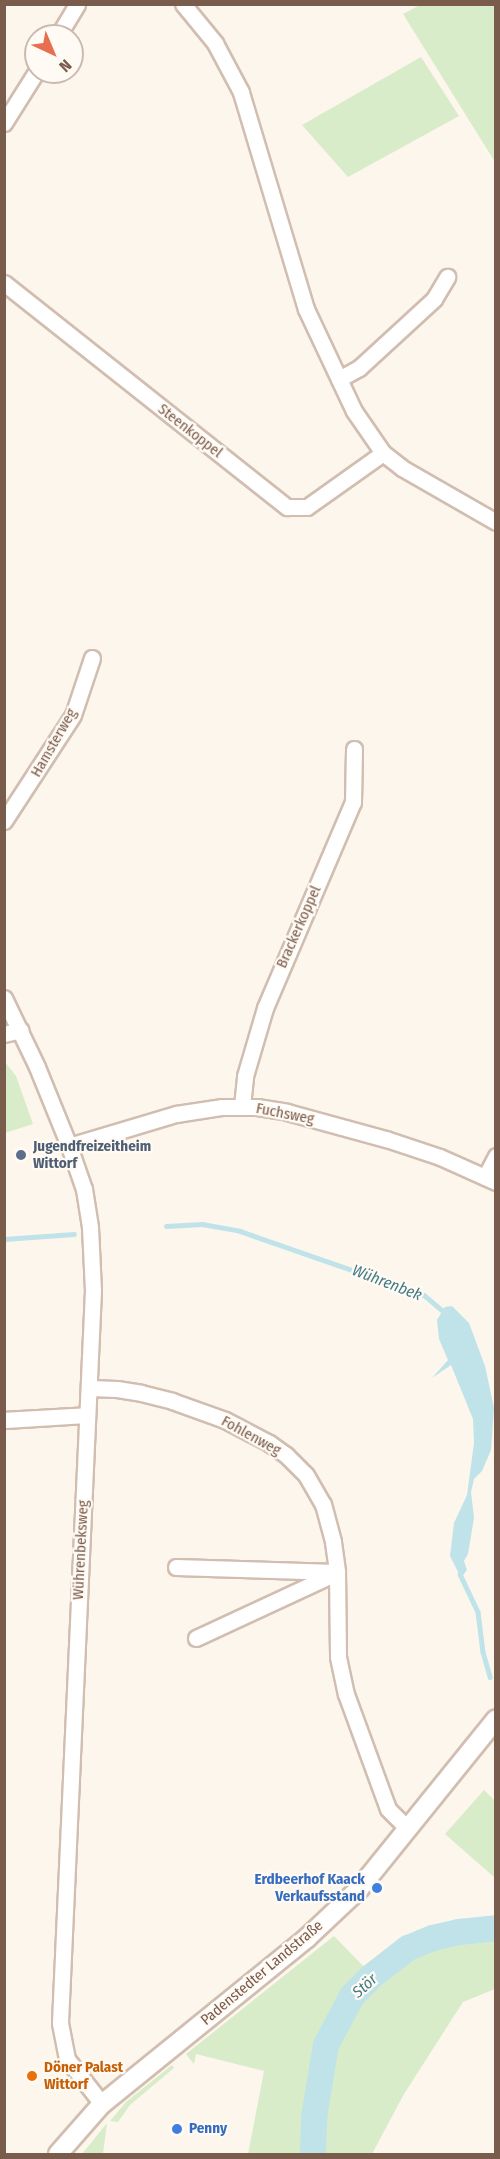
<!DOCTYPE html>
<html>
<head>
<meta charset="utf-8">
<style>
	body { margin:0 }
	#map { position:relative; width:500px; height:2159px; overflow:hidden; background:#fdf6ec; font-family:"Fira Sans Condensed",sans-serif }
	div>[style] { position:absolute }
	.green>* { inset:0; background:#d8ecc9 }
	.water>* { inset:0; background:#bfe3e8 }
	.stream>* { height:4.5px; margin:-2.25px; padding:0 2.25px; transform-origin:2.25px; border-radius:2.25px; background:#bfe3e8 }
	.river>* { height:26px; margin:-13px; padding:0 13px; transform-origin:13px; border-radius:13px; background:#bfe3e8 }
	.roads { filter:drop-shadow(2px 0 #d1beb0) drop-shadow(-2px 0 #d1beb0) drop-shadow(0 2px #d1beb0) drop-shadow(0 -2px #d1beb0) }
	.minor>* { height:15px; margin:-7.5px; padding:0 7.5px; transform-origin:7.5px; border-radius:7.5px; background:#fff }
	.tertiary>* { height:18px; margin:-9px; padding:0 9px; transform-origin:9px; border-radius:9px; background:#fff }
	.dots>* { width:16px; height:16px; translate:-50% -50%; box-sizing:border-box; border:3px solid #fffaf3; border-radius:50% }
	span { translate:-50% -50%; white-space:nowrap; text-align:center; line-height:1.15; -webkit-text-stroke:4.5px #fffaf3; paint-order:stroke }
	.street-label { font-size:15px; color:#7a5c4d }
	.service-label { font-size:15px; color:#4e5e75; font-weight:700 }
	.left { translate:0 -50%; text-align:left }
	.shop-label { font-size:15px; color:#366cbe; font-weight:700 }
	.right { translate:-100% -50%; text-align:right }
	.food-label { font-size:15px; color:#c56008; font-weight:700 }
	.water-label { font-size:16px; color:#437c86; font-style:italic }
	.frame { position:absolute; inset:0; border:6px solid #7a5c4d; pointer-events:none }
	.north { position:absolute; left:24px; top:24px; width:60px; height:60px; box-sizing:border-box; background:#fffaf3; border:2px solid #cabbb1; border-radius:50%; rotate:136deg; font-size:16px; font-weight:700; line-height:24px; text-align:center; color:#7a5c4d }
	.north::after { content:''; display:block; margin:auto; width:21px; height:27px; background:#e76f51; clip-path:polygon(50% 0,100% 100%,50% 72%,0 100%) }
</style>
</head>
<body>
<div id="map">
	<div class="green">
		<i style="clip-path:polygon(420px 5px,495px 5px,495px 162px,403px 14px)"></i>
		<i style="clip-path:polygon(421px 57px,459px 116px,348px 177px,302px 125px)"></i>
		<i style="clip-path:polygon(5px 1062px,16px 1076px,33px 1124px,5px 1133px)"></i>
		<i style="clip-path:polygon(484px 1790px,495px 1801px,495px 1878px,445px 1834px)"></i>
		<i style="clip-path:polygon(495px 1920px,495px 1989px,463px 2002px,404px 2094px,372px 2154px,248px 2154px,264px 2071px,196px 2054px,194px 2064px,186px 2054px,334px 1936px,372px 1975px,408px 1948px,433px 1938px,485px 1929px)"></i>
		<i style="clip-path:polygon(172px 2065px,174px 2068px,130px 2105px,118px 2122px,110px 2121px,126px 2102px)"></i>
		<i style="clip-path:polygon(107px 2123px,103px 2154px,82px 2154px)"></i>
	</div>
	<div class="water">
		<i style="clip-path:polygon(452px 1306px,469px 1323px,485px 1366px,494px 1408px,491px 1450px,482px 1471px,474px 1479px,471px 1492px,474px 1518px,468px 1554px,464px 1561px,467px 1570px,461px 1578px,450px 1556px,454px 1523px,467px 1495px,474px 1443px,473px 1419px,451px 1365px,432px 1378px,448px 1360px,439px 1339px,437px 1320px,445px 1307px)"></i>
	</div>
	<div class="stream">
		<i style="left:166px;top:1226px;width:36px;rotate:-3deg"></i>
		<i style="left:202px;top:1224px;width:39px;rotate:10deg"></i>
		<i style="left:240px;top:1231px;width:195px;rotate:19.2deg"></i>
		<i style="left:424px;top:1295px;width:30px;rotate:40deg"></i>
		<i style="left:4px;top:1239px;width:70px;rotate:-4.1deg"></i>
		<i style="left:460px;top:1574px;width:42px;rotate:64.7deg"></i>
		<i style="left:478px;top:1612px;width:40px;rotate:82.9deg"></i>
		<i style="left:483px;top:1652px;width:26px;rotate:74deg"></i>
	</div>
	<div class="river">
		<i style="left:313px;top:2154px;width:36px;rotate:-88deg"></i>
		<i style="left:314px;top:2118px;width:74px;rotate:-80.7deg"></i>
		<i style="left:326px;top:2045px;width:55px;rotate:-62deg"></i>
		<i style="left:352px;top:1996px;width:28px;rotate:-45deg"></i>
		<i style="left:372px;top:1976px;width:46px;rotate:-37.9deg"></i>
		<i style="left:408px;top:1948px;width:27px;rotate:-22deg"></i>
		<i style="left:433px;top:1938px;width:27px;rotate:-13deg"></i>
		<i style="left:459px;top:1932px;width:37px;rotate:-6deg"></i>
	</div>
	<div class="roads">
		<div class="minor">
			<i style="left:58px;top:36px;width:37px;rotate:-59deg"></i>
			<i style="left:4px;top:123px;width:60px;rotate:-57.9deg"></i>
			<i style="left:4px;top:283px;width:361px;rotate:38.4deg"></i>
			<i style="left:287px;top:507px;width:20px"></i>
			<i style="left:307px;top:507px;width:93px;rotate:-35.4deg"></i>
			<i style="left:383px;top:453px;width:51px;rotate:-124.6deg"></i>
			<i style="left:354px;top:411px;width:113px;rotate:-115.2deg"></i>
			<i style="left:306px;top:309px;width:227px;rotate:-106.7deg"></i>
			<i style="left:241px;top:92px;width:55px;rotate:-118deg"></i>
			<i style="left:215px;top:43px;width:50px;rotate:-129.4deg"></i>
			<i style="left:339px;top:379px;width:23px;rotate:-29deg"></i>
			<i style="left:359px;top:368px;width:102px;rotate:-42.6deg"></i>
			<i style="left:434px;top:299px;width:26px;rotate:-59deg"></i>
			<i style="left:383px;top:453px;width:24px;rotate:38deg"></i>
			<i style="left:402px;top:468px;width:108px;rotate:29.9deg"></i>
			<i style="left:4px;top:821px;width:126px;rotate:-56.9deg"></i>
			<i style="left:73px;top:715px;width:60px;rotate:-71.6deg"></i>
			<i style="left:4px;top:998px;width:76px;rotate:64.4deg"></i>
			<i style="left:37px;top:1067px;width:85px;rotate:67.9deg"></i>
			<i style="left:69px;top:1146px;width:46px;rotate:70.8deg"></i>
			<i style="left:84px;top:1189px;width:38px;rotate:81deg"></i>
			<i style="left:90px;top:1227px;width:63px;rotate:87.3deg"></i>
			<i style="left:93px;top:1290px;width:734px;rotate:92.58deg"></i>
			<i style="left:60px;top:2023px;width:37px;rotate:79deg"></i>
			<i style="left:67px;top:2059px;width:57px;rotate:52.1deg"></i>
			<i style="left:4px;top:1034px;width:17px;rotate:-13deg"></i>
			<i style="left:242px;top:1106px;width:30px;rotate:-84deg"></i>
			<i style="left:245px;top:1076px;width:71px;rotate:-73.6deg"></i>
			<i style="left:265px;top:1008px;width:224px;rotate:-66.9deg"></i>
			<i style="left:353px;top:802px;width:53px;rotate:-88.9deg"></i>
			<i style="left:69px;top:1146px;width:112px;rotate:-16.7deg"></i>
			<i style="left:176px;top:1114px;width:47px;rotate:-8.7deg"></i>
			<i style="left:222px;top:1107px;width:35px"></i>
			<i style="left:257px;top:1107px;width:30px;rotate:9deg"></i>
			<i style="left:287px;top:1112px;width:103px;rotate:15.3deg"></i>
			<i style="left:386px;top:1139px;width:57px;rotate:18.4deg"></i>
			<i style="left:440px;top:1157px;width:61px;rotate:24.1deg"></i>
			<i style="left:485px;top:1177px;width:24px;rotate:-62deg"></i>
			<i style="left:89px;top:1388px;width:28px;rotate:2deg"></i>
			<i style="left:117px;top:1389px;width:24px;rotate:9deg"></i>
			<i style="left:141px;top:1393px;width:32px;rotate:14deg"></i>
			<i style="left:172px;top:1401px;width:56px;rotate:19.7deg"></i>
			<i style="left:225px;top:1420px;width:50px;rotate:27.6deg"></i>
			<i style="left:269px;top:1443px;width:21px;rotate:35deg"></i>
			<i style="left:286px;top:1455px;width:28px;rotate:45deg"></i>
			<i style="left:306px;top:1475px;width:34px;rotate:60deg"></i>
			<i style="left:323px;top:1504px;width:39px;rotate:75deg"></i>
			<i style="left:333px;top:1542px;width:30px;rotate:82deg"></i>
			<i style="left:337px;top:1572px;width:85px;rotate:89.3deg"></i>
			<i style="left:338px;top:1657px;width:38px;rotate:78deg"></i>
			<i style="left:346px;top:1694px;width:122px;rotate:69.9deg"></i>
			<i style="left:388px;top:1809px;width:28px;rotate:45deg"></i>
			<i style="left:4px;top:1420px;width:83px;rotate:-3.4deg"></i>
			<i style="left:176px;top:1567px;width:161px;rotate:1.8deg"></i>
			<i style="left:196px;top:1638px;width:152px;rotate:-24.9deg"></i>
		</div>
		<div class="tertiary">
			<i style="left:58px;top:2154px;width:67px;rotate:-48.7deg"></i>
			<i style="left:102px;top:2104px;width:264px;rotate:-39deg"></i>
			<i style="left:307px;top:1938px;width:71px;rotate:-43.3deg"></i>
			<i style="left:359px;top:1889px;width:218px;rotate:-51.1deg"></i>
		</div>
	</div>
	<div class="dots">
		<i style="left:21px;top:1155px;background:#5c6f8a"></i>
		<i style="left:377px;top:1888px;background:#3f7fe0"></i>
		<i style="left:32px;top:2076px;background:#e8710a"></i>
		<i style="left:177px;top:2129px;background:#3f7fe0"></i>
	</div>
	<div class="street-label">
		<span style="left:190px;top:431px;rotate:38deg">Steenkoppel</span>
		<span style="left:54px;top:743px;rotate:-60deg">Hamsterweg</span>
		<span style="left:299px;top:927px;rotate:-66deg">Brackerkoppel</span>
		<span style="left:285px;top:1114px;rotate:11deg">Fuchsweg</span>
		<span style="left:251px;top:1436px;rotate:29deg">Fohlenweg</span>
		<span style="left:81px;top:1550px;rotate:-87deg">Wührenbeksweg</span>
		<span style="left:262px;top:1973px;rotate:-40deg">Padenstedter Landstraße</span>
	</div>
	<div class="service-label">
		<span class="left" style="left:33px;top:1155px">Jugendfreizeitheim<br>Wittorf</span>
	</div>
	<div class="shop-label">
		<span class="right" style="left:365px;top:1888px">Erdbeerhof Kaack<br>Verkaufsstand</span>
		<span class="left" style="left:189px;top:2129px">Penny</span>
	</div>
	<div class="food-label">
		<span class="left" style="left:44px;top:2076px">Döner Palast<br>Wittorf</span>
	</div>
	<div class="water-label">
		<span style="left:387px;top:1283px;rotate:21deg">Wührenbek</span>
		<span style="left:365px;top:1986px;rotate:-42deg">Stör</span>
	</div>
	<div class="frame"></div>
	<div class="north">N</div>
</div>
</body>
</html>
